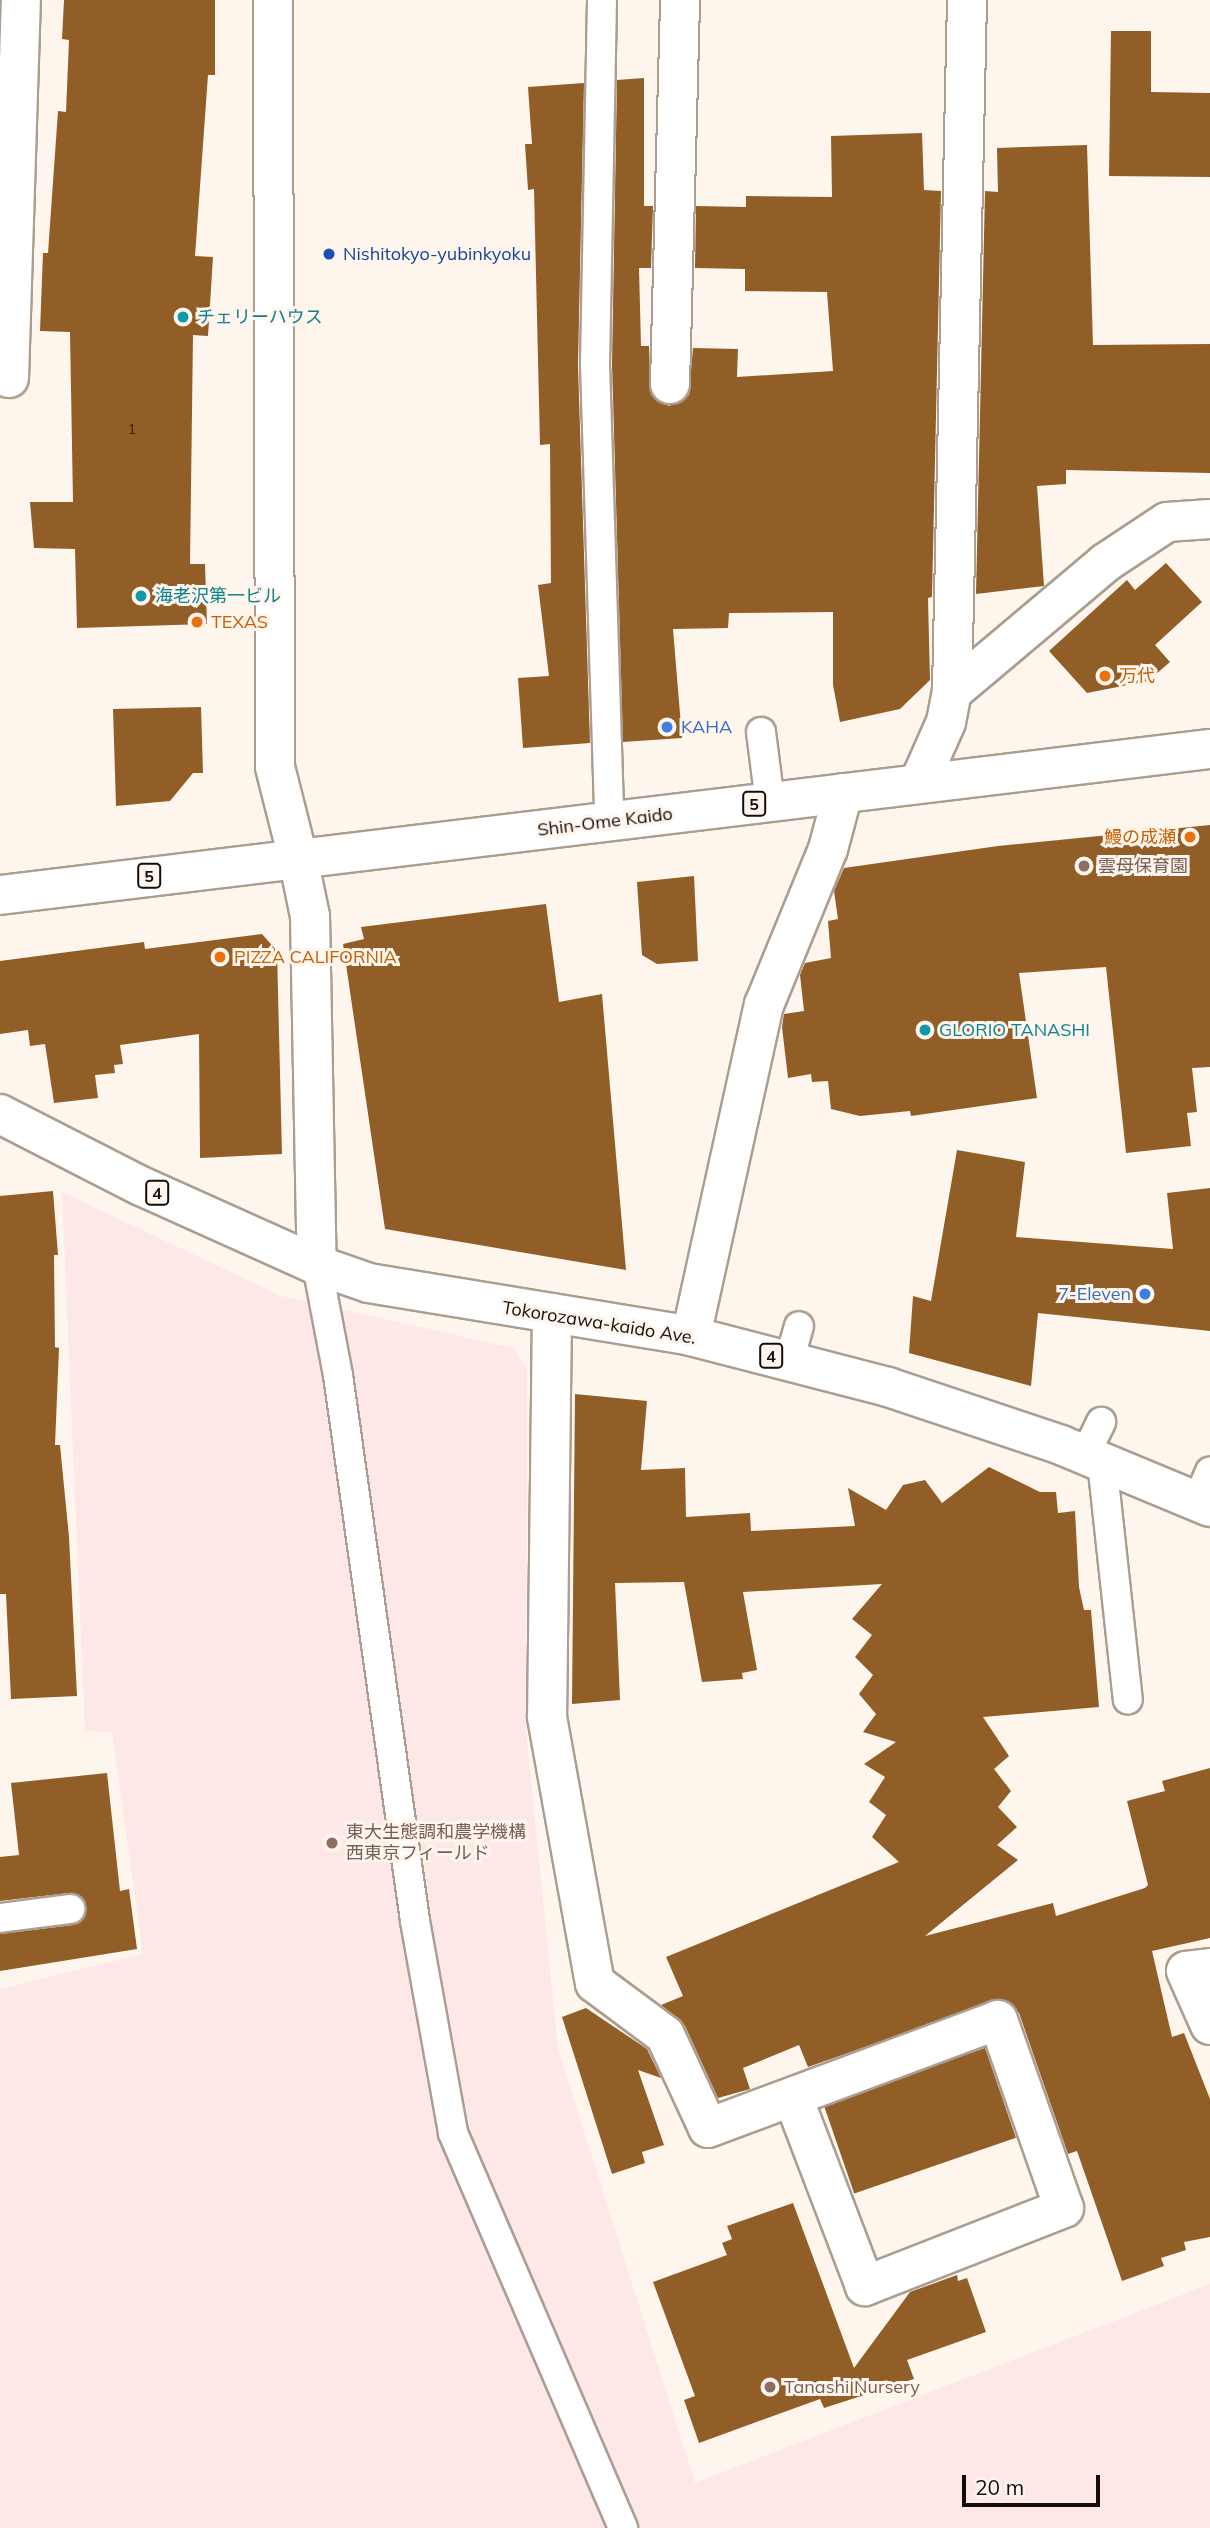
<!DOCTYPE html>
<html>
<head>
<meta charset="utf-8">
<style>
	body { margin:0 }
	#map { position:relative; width:1210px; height:2528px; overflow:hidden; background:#fef5ed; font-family:Mulish,"Noto Sans JP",sans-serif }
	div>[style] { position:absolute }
	.education>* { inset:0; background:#fde7e7 }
	.building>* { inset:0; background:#915e27; transform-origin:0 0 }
	.roads { filter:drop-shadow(2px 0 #ab9d90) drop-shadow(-2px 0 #ab9d90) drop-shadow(0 2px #ab9d90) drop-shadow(0 -2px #ab9d90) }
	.lane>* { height:28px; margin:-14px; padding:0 14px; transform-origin:14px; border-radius:14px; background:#fff }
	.street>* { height:38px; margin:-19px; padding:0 19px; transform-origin:19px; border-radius:19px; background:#fff }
	.secondary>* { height:38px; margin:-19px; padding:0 19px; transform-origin:19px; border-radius:19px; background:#fff }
	.primary>* { height:38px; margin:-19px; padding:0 19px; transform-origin:19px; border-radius:19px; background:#fff }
	.dots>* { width:19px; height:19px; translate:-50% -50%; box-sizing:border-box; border:4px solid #fef5ed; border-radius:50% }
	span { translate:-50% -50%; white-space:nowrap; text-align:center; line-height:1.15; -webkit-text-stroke:6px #fef5ed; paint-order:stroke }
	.number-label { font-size:14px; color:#322211 }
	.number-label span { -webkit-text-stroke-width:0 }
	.shield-label span { padding:2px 5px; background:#fef5ed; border:2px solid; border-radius:5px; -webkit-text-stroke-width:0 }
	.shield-label { font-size:16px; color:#130e0a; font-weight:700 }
	.transit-label { font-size:18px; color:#164399 }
	.left { translate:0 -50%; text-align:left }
	.culture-label { font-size:18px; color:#0d838f }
	.food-label { font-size:18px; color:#c56008 }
	.right { translate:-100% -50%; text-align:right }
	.shop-label { font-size:18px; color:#366cbe }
	.street-label { font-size:18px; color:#130e0a }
	.education-label { font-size:18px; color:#785e54 }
	.scale { position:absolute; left:962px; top:2475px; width:138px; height:32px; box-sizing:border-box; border:4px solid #130e0a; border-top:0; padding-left:9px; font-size:21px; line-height:24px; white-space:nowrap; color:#130e0a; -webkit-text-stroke:5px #fef5ed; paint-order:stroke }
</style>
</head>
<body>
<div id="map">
	<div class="education">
		<i style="clip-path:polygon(62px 1192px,281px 1296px,513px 1348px,527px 1368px,526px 1732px,558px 2049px,695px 2483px,1210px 2284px,1210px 2528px,0 2528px,0 1989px,143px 1954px,112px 1732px,85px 1731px)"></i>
	</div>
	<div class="building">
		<i style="clip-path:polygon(64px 0,215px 0,215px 75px,208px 75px,195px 256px,213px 257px,208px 336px,193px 335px,190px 564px,205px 564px,207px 624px,77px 628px,75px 549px,34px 548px,30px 502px,73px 502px,70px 332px,40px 331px,43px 253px,48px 253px,58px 111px,66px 112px,69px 40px,62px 39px)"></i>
		<i style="clip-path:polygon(1111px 31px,1151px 31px,1151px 92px,1210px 93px,1210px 177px,1109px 176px)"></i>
		<i style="clip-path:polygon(644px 78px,644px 206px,653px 206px,651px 268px,639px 268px,641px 346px,649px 346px,651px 394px,669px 406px,689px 395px,693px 348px,738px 349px,737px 377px,833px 371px,827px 292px,745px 291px,745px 269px,695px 268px,696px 206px,746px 207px,746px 196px,832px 197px,831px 136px,922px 133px,924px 190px,941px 191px,932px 597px,928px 598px,930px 680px,900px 709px,840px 722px,833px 685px,833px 612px,729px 613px,728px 628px,673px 629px,682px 738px,623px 742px,612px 364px,617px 80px)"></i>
		<i style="clip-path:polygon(584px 83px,578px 365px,590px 743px,523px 748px,518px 678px,549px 676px,538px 585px,551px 583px,550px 444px,540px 445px,534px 189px,528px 190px,525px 144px,532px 144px,528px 87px)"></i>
		<i style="clip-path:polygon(1087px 145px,1093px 345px,1210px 344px,1210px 473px,1066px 470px,1066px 484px,1037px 486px,1044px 586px,976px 594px,985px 191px,998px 192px,997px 148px)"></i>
		<i style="clip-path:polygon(1166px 563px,1202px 602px,1155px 645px,1170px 662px,1148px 681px,1087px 693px,1049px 651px,1127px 580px,1135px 590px)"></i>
		<i style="clip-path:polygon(201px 707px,203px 773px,193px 773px,170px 801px,116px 806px,113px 709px)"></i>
		<i style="clip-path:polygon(1210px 825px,1210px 1067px,1192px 1068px,1197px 1112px,1187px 1113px,1191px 1146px,1126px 1153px,1106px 967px,1019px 973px,1037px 1098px,911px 1116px,910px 1111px,860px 1116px,831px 1109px,828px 1081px,812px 1082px,811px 1074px,788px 1078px,782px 1027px,784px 1014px,804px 1011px,800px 975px,805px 963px,831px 958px,828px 921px,838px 919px,834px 891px,844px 868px,998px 846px)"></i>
		<i style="clip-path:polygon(694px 876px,698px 961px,657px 964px,642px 955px,637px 882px)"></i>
		<i style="clip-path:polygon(546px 904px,559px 1002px,602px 994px,626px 1270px,385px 1229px,343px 944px,364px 939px,361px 927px)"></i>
		<i style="clip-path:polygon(262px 934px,277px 951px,282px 1154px,200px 1158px,199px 1034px,120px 1045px,123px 1064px,114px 1065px,115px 1073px,95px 1075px,98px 1098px,54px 1103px,45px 1044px,30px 1046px,28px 1030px,0 1034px,0 961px,144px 942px,145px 949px)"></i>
		<i style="clip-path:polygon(957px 1150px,1025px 1162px,1016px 1237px,1173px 1249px,1167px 1193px,1210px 1188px,1210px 1331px,1038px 1313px,1031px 1386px,909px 1353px,913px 1296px,931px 1301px)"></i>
		<i style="clip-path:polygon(53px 1191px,58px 1255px,54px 1255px,55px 1347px,59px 1348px,55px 1445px,60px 1445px,69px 1537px,77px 1696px,11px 1699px,6px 1594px,0 1594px,0 1196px)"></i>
		<i style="clip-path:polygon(575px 1394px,647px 1401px,641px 1470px,685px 1468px,686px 1517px,750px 1513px,751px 1531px,855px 1526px,848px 1488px,886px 1510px,903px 1485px,925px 1480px,942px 1503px,989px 1467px,1040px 1492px,1056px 1492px,1058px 1513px,1075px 1511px,1079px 1587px,1084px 1610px,1091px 1610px,1099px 1707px,983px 1717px,1009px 1756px,994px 1769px,1011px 1791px,998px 1807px,1017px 1827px,997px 1845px,1018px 1860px,925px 1936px,1053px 1903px,1056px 1916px,1145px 1888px,1148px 1885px,1127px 1801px,1165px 1791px,1162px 1781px,1210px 1768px,1210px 1938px,1152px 1951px,1172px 2037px,1184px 2033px,1210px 2099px,1210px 2237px,1184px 2242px,1186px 2250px,1161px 2258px,1164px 2266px,1122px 2281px,1077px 2151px,1068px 2154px,1019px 2013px,1002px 1999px,808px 2067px,799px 2045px,743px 2068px,750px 2089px,718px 2098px,685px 2026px,661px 2005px,683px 1996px,666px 1957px,899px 1862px,872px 1837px,886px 1815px,869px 1802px,885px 1777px,864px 1764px,896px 1742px,863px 1732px,876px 1714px,859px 1694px,873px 1675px,855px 1657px,872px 1635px,852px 1619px,882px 1584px,743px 1592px,757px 1670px,742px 1673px,743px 1679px,702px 1682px,684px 1582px,615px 1583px,620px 1700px,572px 1704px)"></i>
		<i style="clip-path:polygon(107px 1773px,120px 1891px,129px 1889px,137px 1949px,0 1971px,0 1934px,73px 1925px,81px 1922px,86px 1908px,83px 1898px,69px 1893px,0 1901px,0 1857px,19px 1855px,11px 1783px)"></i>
		<i style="clip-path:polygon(586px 2008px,647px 2049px,661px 2078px,638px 2070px,664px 2145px,642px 2152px,645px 2163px,612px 2174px,562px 2017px)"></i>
		<i style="left:985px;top:2048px;width:95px;height:171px;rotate:71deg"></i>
		<i style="clip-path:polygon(793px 2203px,854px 2368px,910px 2292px,957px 2275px,958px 2281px,967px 2278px,986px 2332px,907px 2360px,914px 2379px,824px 2408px,820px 2399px,699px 2443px,684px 2400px,695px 2396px,653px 2282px,727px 2255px,722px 2243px,732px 2239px,727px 2226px)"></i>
	</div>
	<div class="roads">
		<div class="lane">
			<i style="left:602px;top:0;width:364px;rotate:91.1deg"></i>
			<i style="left:595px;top:364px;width:458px;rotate:88.2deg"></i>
			<i style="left:761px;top:732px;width:71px;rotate:82.7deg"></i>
			<i style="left:317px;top:1265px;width:112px;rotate:79.2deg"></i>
			<i style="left:338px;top:1375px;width:551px;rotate:81.97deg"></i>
			<i style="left:415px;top:1921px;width:215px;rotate:79.8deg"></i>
			<i style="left:453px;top:2133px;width:430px;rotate:66.7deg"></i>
			<i style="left:789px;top:1361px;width:36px;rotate:-74deg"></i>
			<i style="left:1085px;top:1455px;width:37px;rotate:-64deg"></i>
			<i style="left:1102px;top:1462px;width:239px;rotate:83.8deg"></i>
			<i style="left:1197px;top:1502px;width:33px;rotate:-67deg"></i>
			<i style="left:0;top:1918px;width:71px;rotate:-7.3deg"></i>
		</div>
		<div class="street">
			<i style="left:9px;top:378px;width:378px;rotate:-88.2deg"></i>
			<i style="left:670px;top:384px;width:384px;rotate:-88.5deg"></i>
			<i style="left:952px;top:692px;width:200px;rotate:-40.1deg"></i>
			<i style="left:1105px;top:563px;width:74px;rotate:-33.5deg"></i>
			<i style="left:1167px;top:522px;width:43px;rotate:-4deg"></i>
			<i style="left:919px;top:783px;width:67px;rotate:-66.1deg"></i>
			<i style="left:946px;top:722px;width:31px;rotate:-79deg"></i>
			<i style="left:952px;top:692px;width:692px;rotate:-88.76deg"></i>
			<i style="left:298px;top:858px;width:59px;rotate:78.3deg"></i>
			<i style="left:310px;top:916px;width:349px;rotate:88.9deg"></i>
			<i style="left:552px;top:1313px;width:404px;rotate:90.7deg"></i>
			<i style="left:547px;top:1717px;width:270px;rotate:79.8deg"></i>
			<i style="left:595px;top:1983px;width:87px;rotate:36.6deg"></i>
			<i style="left:665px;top:2035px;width:102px;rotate:65.2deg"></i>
			<i style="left:708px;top:2128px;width:309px;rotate:-20.4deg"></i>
			<i style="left:998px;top:2020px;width:199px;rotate:70.7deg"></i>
			<i style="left:1064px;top:2208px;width:214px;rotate:158.6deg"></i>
			<i style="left:865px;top:2286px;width:202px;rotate:-110.9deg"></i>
			<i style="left:691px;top:1336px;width:339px;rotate:-77.6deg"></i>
			<i style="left:764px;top:1005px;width:169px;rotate:-67.7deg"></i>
			<i style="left:828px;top:849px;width:58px;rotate:-75deg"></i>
			<i style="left:1210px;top:1968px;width:24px;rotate:173deg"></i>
			<i style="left:1186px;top:1971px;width:59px;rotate:66deg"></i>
		</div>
		<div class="secondary">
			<i style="left:273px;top:0;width:767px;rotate:89.85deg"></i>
			<i style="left:275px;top:767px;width:94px;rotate:75.8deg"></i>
		</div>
		<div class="primary">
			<i style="left:0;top:895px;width:1219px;rotate:-6.88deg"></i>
			<i style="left:0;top:1114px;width:158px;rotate:27.1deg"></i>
			<i style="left:141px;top:1186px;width:193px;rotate:24.2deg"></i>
			<i style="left:317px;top:1265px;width:55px;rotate:19.1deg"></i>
			<i style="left:369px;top:1283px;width:326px;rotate:9.3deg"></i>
			<i style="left:691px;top:1336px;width:203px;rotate:14.5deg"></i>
			<i style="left:888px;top:1387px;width:182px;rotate:18.5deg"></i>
			<i style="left:1061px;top:1445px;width:161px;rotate:22.6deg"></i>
		</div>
	</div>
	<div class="dots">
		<i style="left:329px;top:254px;background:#1a4fb4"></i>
		<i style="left:183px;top:317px;background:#0f9aa8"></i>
		<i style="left:141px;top:596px;background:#0f9aa8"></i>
		<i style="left:197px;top:622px;background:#e8710a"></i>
		<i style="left:1105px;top:676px;background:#e8710a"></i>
		<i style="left:667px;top:727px;background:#3f7fe0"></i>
		<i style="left:1190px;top:837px;background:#e8710a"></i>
		<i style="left:1084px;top:866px;background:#8d6e63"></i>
		<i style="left:220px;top:957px;background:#e8710a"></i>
		<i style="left:925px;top:1030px;background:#0f9aa8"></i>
		<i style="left:1145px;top:1294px;background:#3f7fe0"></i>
		<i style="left:332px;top:1843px;background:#8d6e63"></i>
		<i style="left:770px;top:2387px;background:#8d6e63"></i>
	</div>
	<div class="number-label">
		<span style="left:132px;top:429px">1</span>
	</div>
	<div class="shield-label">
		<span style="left:754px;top:804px">5</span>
		<span style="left:149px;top:876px">5</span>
		<span style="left:157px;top:1193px">4</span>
		<span style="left:771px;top:1356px">4</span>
	</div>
	<div class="transit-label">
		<span class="left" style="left:343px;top:254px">Nishitokyo-yubinkyoku</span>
	</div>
	<div class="culture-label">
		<span class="left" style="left:197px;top:317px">チェリーハウス</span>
		<span class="left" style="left:155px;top:596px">海老沢第一ビル</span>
		<span class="left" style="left:939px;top:1030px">GLORIO TANASHI</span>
	</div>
	<div class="food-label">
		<span class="left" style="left:211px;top:622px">TEXAS</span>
		<span class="left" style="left:1119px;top:676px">万代</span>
		<span class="right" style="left:1176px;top:837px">鰻の成瀬</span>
		<span class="left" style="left:234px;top:957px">PIZZA CALIFORNIA</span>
	</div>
	<div class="shop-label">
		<span class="left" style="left:681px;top:727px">KAHA</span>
		<span class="right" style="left:1131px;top:1294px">7-Eleven</span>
	</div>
	<div class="street-label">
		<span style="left:605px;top:822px;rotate:-7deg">Shin-Ome Kaido</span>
		<span style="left:599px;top:1323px;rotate:9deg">Tokorozawa-kaido Ave.</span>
	</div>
	<div class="education-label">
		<span class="left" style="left:1098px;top:866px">雲母保育園</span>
		<span class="left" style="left:346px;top:1843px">東大生態調和農学機構<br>西東京フィールド</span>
		<span class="left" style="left:784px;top:2387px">Tanashi Nursery</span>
	</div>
	<div class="scale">20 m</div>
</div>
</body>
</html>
